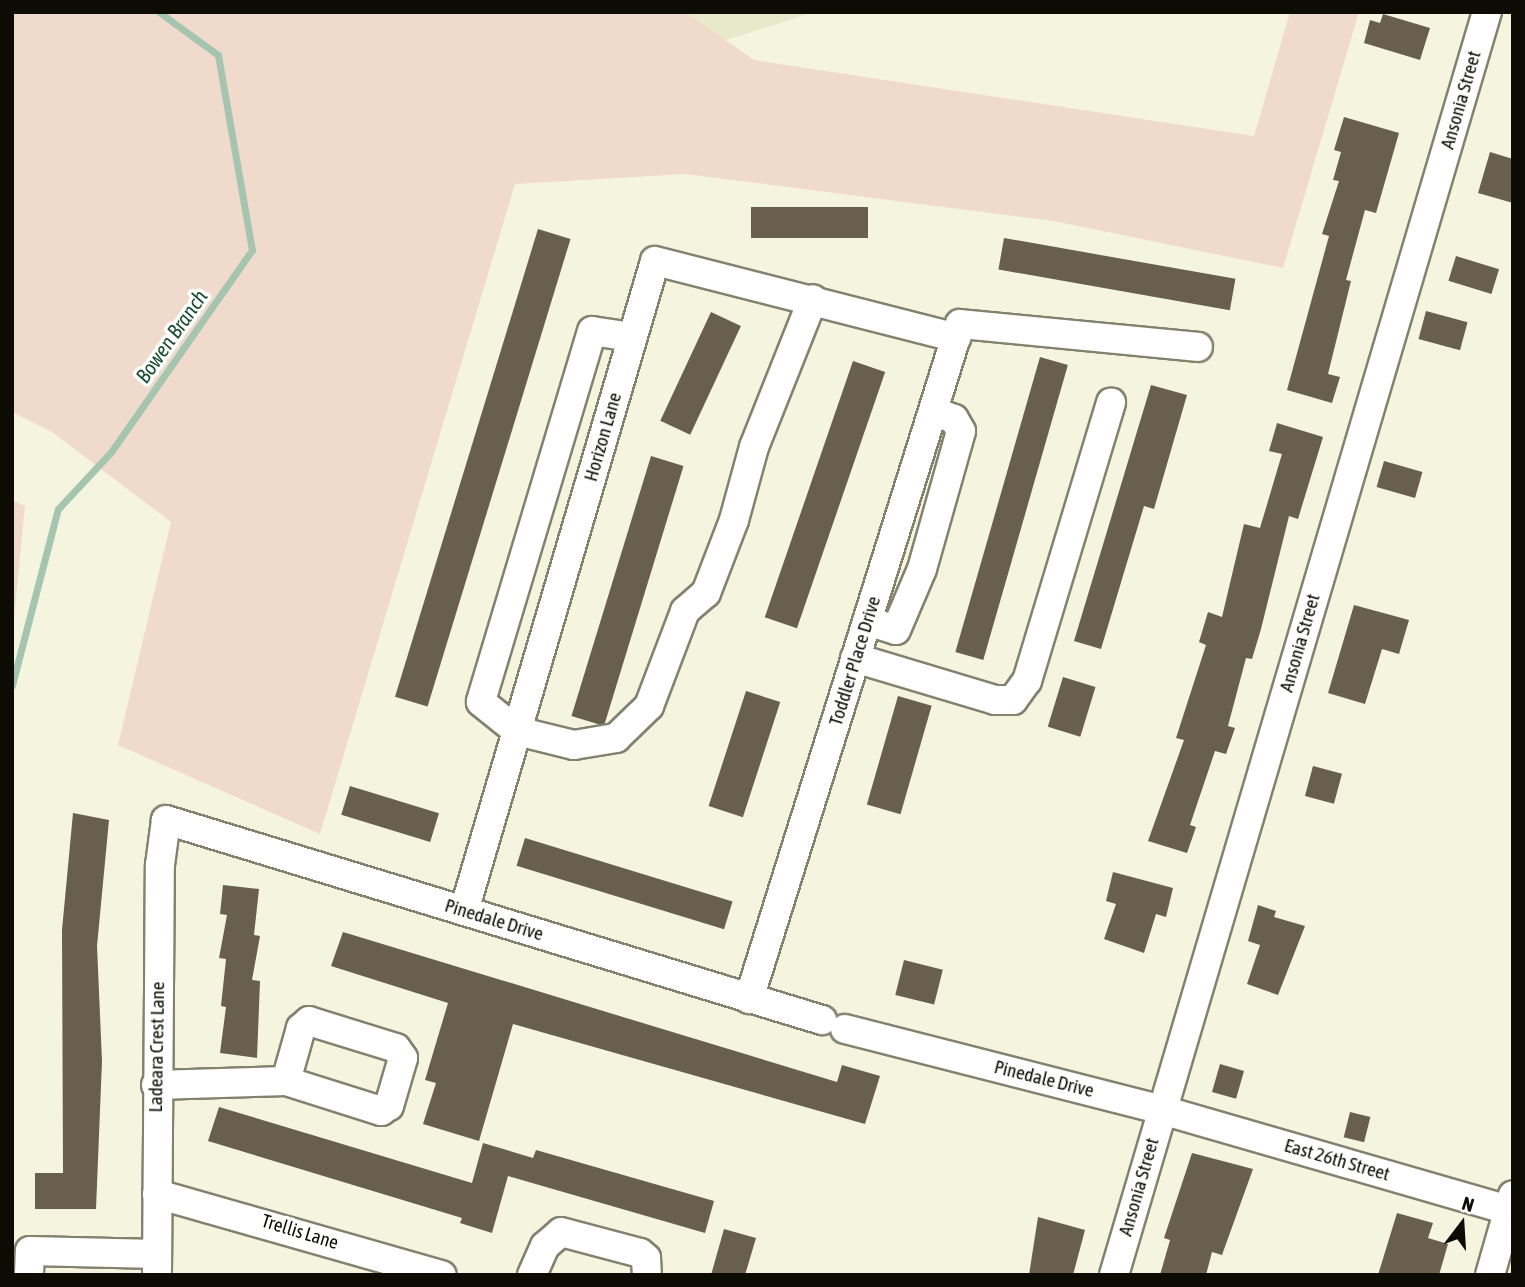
<!DOCTYPE html>
<html>
<head>
<meta charset="utf-8">
<style>
	body { margin:0 }
	#map { position:relative; width:1525px; height:1287px; overflow:hidden; background:#f5f5df; font-family:"Asap Condensed",sans-serif }
	div>[style] { position:absolute }
	.built>* { inset:0; background:#e8e8cb }
	.green>* { inset:0; background:#f0dacb }
	.stream>* { height:7px; margin:-3.5px; padding:0 3.5px; transform-origin:3.5px; border-radius:3.5px; background:#a6c5b0 }
	.building>* { inset:0; background:#685f4e; transform-origin:0 0 }
	.roads { filter:drop-shadow(2px 0 #82826f) drop-shadow(-2px 0 #82826f) drop-shadow(0 2px #82826f) drop-shadow(0 -2px #82826f) }
	.minor>* { height:28px; margin:-14px; padding:0 14px; transform-origin:14px; border-radius:14px; background:#fff }
	span { translate:-50% -50%; white-space:nowrap; text-align:center; line-height:1.15; -webkit-text-stroke:7px #fff; paint-order:stroke }
	.street-label { font-size:19px; color:#0c0c05 }
	.water-label { font-size:21px; color:#1c4f32; font-style:italic }
	.frame { position:absolute; inset:0; border:14px solid #0c0c05; pointer-events:none }
	.north { position:absolute; left:1427px; top:1189px; width:70px; height:70px; -webkit-text-stroke:5px #fff; paint-order:stroke; rotate:17deg; font-size:19px; font-weight:700; line-height:28px; text-align:center; color:#0c0c05 }
	.north::after { content:''; display:block; margin:auto; width:24px; height:32px; background:#0c0c05; clip-path:polygon(50% 0,100% 100%,50% 72%,0 100%) }
</style>
</head>
<body>
<div id="map">
	<div class="built">
		<i style="clip-path:polygon(583px 12px,814px 12px,596px 82px)"></i>
	</div>
	<div class="green">
		<i style="clip-path:polygon(12px 12px,685px 12px,754px 60px,1254px 136px,1290px 12px,1359px 12px,1283px 268px,1054px 221px,685px 174px,515px 184px,320px 834px,118px 745px,171px 522px,52px 432px,12px 412px)"></i>
		<i style="clip-path:polygon(12px 500px,25px 506px,12px 640px)"></i>
	</div>
	<div class="stream">
		<i style="left:12px;top:685px;width:182px;rotate:-75.4deg"></i>
		<i style="left:58px;top:509px;width:78px;rotate:-47.1deg"></i>
		<i style="left:111px;top:452px;width:246px;rotate:-55.1deg"></i>
		<i style="left:252px;top:250px;width:198px;rotate:-99.9deg"></i>
		<i style="left:218px;top:55px;width:73px;rotate:-143.9deg"></i>
	</div>
	<div class="building">
		<i style="clip-path:polygon(1383px 14px,1430px 28px,1420px 60px,1364px 43px,1370px 20px,1380px 23px)"></i>
		<i style="clip-path:polygon(1344px 117px,1399px 133px,1376px 213px,1365px 210px,1346px 280px,1351px 281px,1328px 374px,1340px 377px,1332px 403px,1287px 390px,1329px 236px,1322px 234px,1339px 181px,1333px 180px,1341px 152px,1334px 150px)"></i>
		<i style="clip-path:polygon(1490px 152px,1513px 159px,1513px 203px,1478px 193px)"></i>
		<i style="left:868px;top:207px;width:31px;height:117px;rotate:90deg"></i>
		<i style="left:538px;top:229px;width:34px;height:489px;rotate:17deg"></i>
		<i style="left:1004px;top:238px;width:235px;height:32px;rotate:10deg"></i>
		<i style="left:1456px;top:256px;width:45px;height:26px;rotate:17deg"></i>
		<i style="left:1426px;top:311px;width:43px;height:29px;rotate:15deg"></i>
		<i style="left:711px;top:312px;width:33px;height:120px;rotate:25deg"></i>
		<i style="left:1040px;top:357px;width:29px;height:307px;rotate:16deg"></i>
		<i style="left:853px;top:361px;width:34px;height:271px;rotate:19deg"></i>
		<i style="clip-path:polygon(1151px 385px,1187px 395px,1154px 509px,1144px 506px,1101px 649px,1074px 641px)"></i>
		<i style="clip-path:polygon(1277px 423px,1323px 437px,1298px 519px,1289px 516px,1261px 629px,1252px 659px,1246px 658px,1228px 726px,1235px 728px,1226px 754px,1215px 751px,1190px 825px,1196px 827px,1187px 853px,1148px 841px,1184px 740px,1176px 738px,1206px 645px,1199px 642px,1208px 612px,1222px 617px,1244px 524px,1260px 528px,1282px 454px,1269px 451px)"></i>
		<i style="left:651px;top:456px;width:34px;height:272px;rotate:17deg"></i>
		<i style="left:1384px;top:461px;width:40px;height:27px;rotate:16deg"></i>
		<i style="clip-path:polygon(1354px 605px,1409px 620px,1399px 654px,1382px 649px,1365px 704px,1328px 693px)"></i>
		<i style="left:1063px;top:677px;width:34px;height:52px;rotate:17deg"></i>
		<i style="left:746px;top:691px;width:36px;height:121px;rotate:18deg"></i>
		<i style="left:898px;top:696px;width:35px;height:113px;rotate:16deg"></i>
		<i style="left:1313px;top:766px;width:30px;height:31px;rotate:15deg"></i>
		<i style="left:350px;top:786px;width:93px;height:30px;rotate:17deg"></i>
		<i style="clip-path:polygon(73px 813px,109px 820px,97px 946px,102px 1061px,96px 1209px,35px 1209px,35px 1173px,63px 1173px,62px 930px)"></i>
		<i style="left:525px;top:838px;width:217px;height:29px;rotate:17deg"></i>
		<i style="clip-path:polygon(1113px 872px,1173px 888px,1166px 917px,1156px 914px,1144px 953px,1104px 939px,1116px 904px,1106px 901px)"></i>
		<i style="clip-path:polygon(223px 885px,259px 889px,254px 935px,260px 936px,252px 980px,260px 981px,257px 1058px,220px 1053px,226px 1007px,221px 1006px,226px 959px,219px 958px,227px 915px,220px 914px)"></i>
		<i style="clip-path:polygon(1258px 905px,1276px 911px,1274px 917px,1305px 926px,1278px 995px,1247px 984px,1260px 945px,1248px 941px)"></i>
		<i style="clip-path:polygon(343px 932px,837px 1082px,842px 1065px,880px 1076px,865px 1124px,513px 1024px,479px 1141px,423px 1124px,436px 1083px,425px 1080px,448px 1003px,331px 966px)"></i>
		<i style="left:904px;top:960px;width:40px;height:36px;rotate:14deg"></i>
		<i style="left:1220px;top:1064px;width:25px;height:29px;rotate:16deg"></i>
		<i style="clip-path:polygon(219px 1107px,472px 1183px,483px 1143px,533px 1158px,536px 1150px,714px 1201px,705px 1233px,508px 1176px,492px 1233px,460px 1223px,462px 1218px,208px 1141px)"></i>
		<i style="left:1350px;top:1112px;width:21px;height:26px;rotate:14deg"></i>
		<i style="clip-path:polygon(1192px 1153px,1253px 1169px,1222px 1255px,1212px 1252px,1206px 1275px,1160px 1275px,1170px 1240px,1164px 1238px)"></i>
		<i style="clip-path:polygon(1397px 1213px,1433px 1223px,1428px 1238px,1448px 1244px,1439px 1275px,1378px 1275px)"></i>
		<i style="clip-path:polygon(1038px 1217px,1085px 1230px,1073px 1275px,1029px 1275px)"></i>
		<i style="clip-path:polygon(724px 1229px,756px 1238px,745px 1275px,711px 1275px)"></i>
	</div>
	<div class="roads">
		<div class="minor">
			<i style="left:632px;top:337px;width:40px;rotate:-171.5deg"></i>
			<i style="left:592px;top:331px;width:387px;rotate:106.7deg"></i>
			<i style="left:481px;top:702px;width:46px;rotate:38.9deg"></i>
			<i style="left:517px;top:731px;width:59px;rotate:13.8deg"></i>
			<i style="left:574px;top:745px;width:43px;rotate:-9.5deg"></i>
			<i style="left:616px;top:738px;width:46px;rotate:-44.1deg"></i>
			<i style="left:649px;top:706px;width:102px;rotate:-69.2deg"></i>
			<i style="left:685px;top:611px;width:28px;rotate:-41deg"></i>
			<i style="left:706px;top:593px;width:78px;rotate:-69deg"></i>
			<i style="left:734px;top:520px;width:76px;rotate:-74.7deg"></i>
			<i style="left:754px;top:447px;width:159px;rotate:-68.3deg"></i>
			<i style="left:867px;top:621px;width:30px;rotate:17deg"></i>
			<i style="left:896px;top:630px;width:66px;rotate:-66.9deg"></i>
			<i style="left:922px;top:569px;width:143px;rotate:-74.2deg"></i>
			<i style="left:961px;top:431px;width:14px;rotate:-120deg"></i>
			<i style="left:954px;top:419px;width:22px;rotate:-159deg"></i>
			<i style="left:855px;top:658px;width:146px;rotate:16.7deg"></i>
			<i style="left:995px;top:700px;width:18px"></i>
			<i style="left:1013px;top:700px;width:24px;rotate:-54deg"></i>
			<i style="left:1027px;top:681px;width:291px;rotate:-73.2deg"></i>
			<i style="left:464px;top:911px;width:677px;rotate:-73.62deg"></i>
			<i style="left:655px;top:261px;width:311px;rotate:14.3deg"></i>
			<i style="left:749px;top:999px;width:707px;rotate:-72.64deg"></i>
			<i style="left:960px;top:324px;width:239px;rotate:5.5deg"></i>
			<i style="left:845px;top:1029px;width:327px;rotate:14.3deg"></i>
			<i style="left:1162px;top:1110px;width:365px;rotate:16.1deg"></i>
			<i style="left:156px;top:1085px;width:130px;rotate:-1.8deg"></i>
			<i style="left:286px;top:1081px;width:100px;rotate:17.5deg"></i>
			<i style="left:381px;top:1111px;width:9px;rotate:-32deg"></i>
			<i style="left:389px;top:1106px;width:50px;rotate:-73.7deg"></i>
			<i style="left:403px;top:1058px;width:12px;rotate:-125deg"></i>
			<i style="left:396px;top:1048px;width:91px;rotate:-162.8deg"></i>
			<i style="left:309px;top:1021px;width:11px;rotate:139deg"></i>
			<i style="left:301px;top:1028px;width:55px;rotate:105.8deg"></i>
			<i style="left:157px;top:1194px;width:296px;rotate:15.9deg"></i>
			<i style="left:29px;top:1275px;width:24px;rotate:-88deg"></i>
			<i style="left:30px;top:1251px;width:127px;rotate:1.4deg"></i>
			<i style="left:157px;top:1275px;width:410px;rotate:-89.6deg"></i>
			<i style="left:160px;top:865px;width:45px;rotate:-82.4deg"></i>
			<i style="left:166px;top:820px;width:686px;rotate:16.96deg"></i>
			<i style="left:532px;top:1275px;width:32px;rotate:-66deg"></i>
			<i style="left:545px;top:1246px;width:21px;rotate:-41deg"></i>
			<i style="left:561px;top:1232px;width:82px;rotate:14.9deg"></i>
			<i style="left:640px;top:1253px;width:8px;rotate:40deg"></i>
			<i style="left:646px;top:1258px;width:17px;rotate:87deg"></i>
			<i style="left:1114px;top:1275px;width:1317px;rotate:-73.55deg"></i>
			<i style="left:1490px;top:1275px;width:83px;rotate:-74deg"></i>
		</div>
	</div>
	<div class="street-label">
		<span style="left:1461px;top:100px;rotate:-74deg">Ansonia Street</span>
		<span style="left:603px;top:437px;rotate:-74deg">Horizon Lane</span>
		<span style="left:1300px;top:643px;rotate:-74deg">Ansonia Street</span>
		<span style="left:855px;top:661px;rotate:-73deg">Toddler Place Drive</span>
		<span style="left:494px;top:920px;rotate:17deg">Pinedale Drive</span>
		<span style="left:157px;top:1047px;rotate:-89deg">Ladeara Crest Lane</span>
		<span style="left:1044px;top:1079px;rotate:14deg">Pinedale Drive</span>
		<span style="left:1337px;top:1160px;rotate:16deg">East 26th Street</span>
		<span style="left:1139px;top:1187px;rotate:-74deg">Ansonia Street</span>
		<span style="left:300px;top:1232px;rotate:17deg">Trellis Lane</span>
	</div>
	<div class="water-label">
		<span style="left:171px;top:336px;rotate:-55deg">Bowen Branch</span>
	</div>
	<div class="frame"></div>
	<div class="north">N</div>
</div>
</body>
</html>
